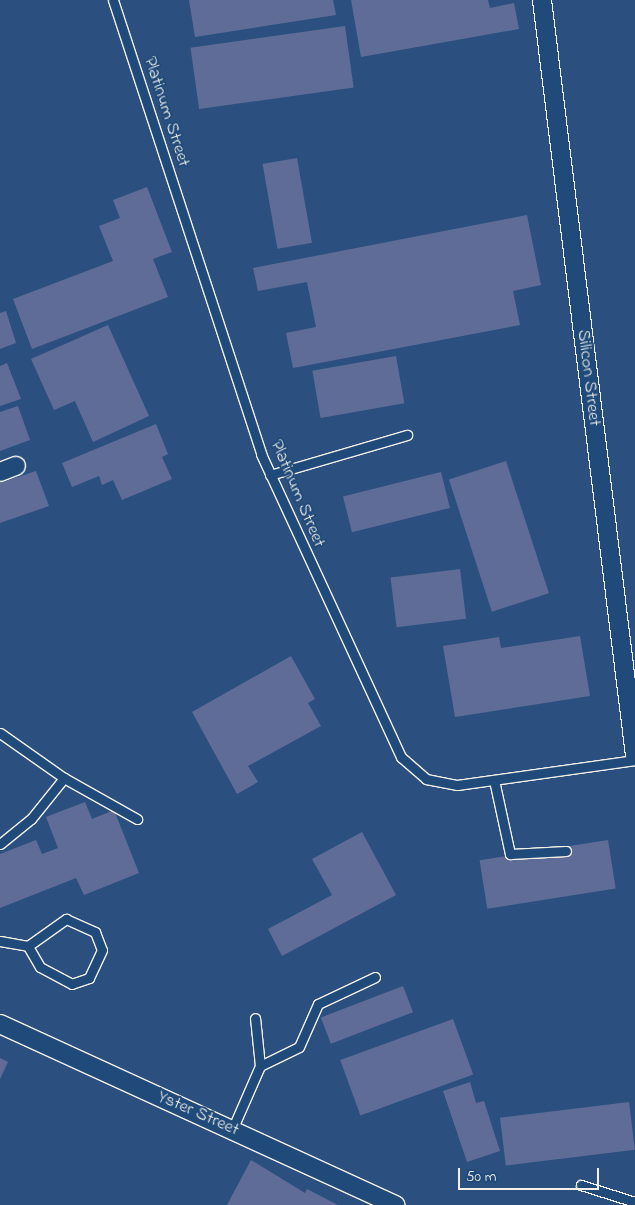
<!DOCTYPE html>
<html>
<head>
<meta charset="utf-8">
<style>
	body { margin:0 }
	#map { position:relative; width:635px; height:1205px; overflow:hidden; background:#2b507f; font-family:"Indie Flower",sans-serif }
	div>[style] { position:absolute }
	.building>* { inset:0; background:#5f6c97; transform-origin:0 0 }
	.roads { filter:drop-shadow(1px 0 #f4f1e8) drop-shadow(-1px 0 #f4f1e8) drop-shadow(0 1px #f4f1e8) drop-shadow(0 -1px #f4f1e8) }
	.service>* { height:9px; margin:-4.5px; padding:0 4.5px; transform-origin:4.5px; border-radius:4.5px; background:#1f4a7a }
	.minor>* { height:18px; margin:-9px; padding:0 9px; transform-origin:9px; border-radius:9px; background:#1f4a7a }
	span { translate:-50% -50%; white-space:nowrap; text-align:center; line-height:1.15; -webkit-text-stroke:4px #1f4a7a; paint-order:stroke }
	.street-label { font-size:18px; color:#f4f1e8 }
	.scale { position:absolute; left:458px; top:1168px; width:141px; height:22px; box-sizing:border-box; border:2px solid #f4f1e8; border-top:0; padding-left:6px; font-size:15px; line-height:18px; white-space:nowrap; color:#f4f1e8; -webkit-text-stroke:4px #1f4a7a; paint-order:stroke }
</style>
</head>
<body>
<div id="map">
	<div class="building">
		<i style="clip-path:polygon(189px 0,333px 0,336px 15px,195px 37px)"></i>
		<i style="clip-path:polygon(351px 0,488px 0,490px 8px,514px 3px,519px 29px,361px 57px)"></i>
		<i style="left:345px;top:26px;width:62px;height:156px;rotate:82deg"></i>
		<i style="left:297px;top:158px;width:86px;height:35px;rotate:80deg"></i>
		<i style="clip-path:polygon(147px 187px,172px 252px,153px 259px,168px 297px,32px 349px,13px 299px,113px 261px,99px 226px,120px 218px,113px 200px)"></i>
		<i style="clip-path:polygon(527px 215px,541px 285px,513px 291px,520px 325px,293px 368px,286px 333px,316px 327px,307px 282px,258px 291px,253px 268px)"></i>
		<i style="clip-path:polygon(6px 311px,16px 343px,0 349px,0 313px)"></i>
		<i style="clip-path:polygon(108px 325px,149px 416px,93px 442px,75px 401px,54px 410px,31px 359px)"></i>
		<i style="left:396px;top:356px;width:48px;height:85px;rotate:80deg"></i>
		<i style="clip-path:polygon(7px 363px,21px 399px,0 406px,0 366px)"></i>
		<i style="clip-path:polygon(18px 406px,30px 440px,0 451px,0 412px)"></i>
		<i style="clip-path:polygon(156px 424px,168px 454px,162px 457px,172px 479px,122px 500px,113px 480px,102px 485px,99px 476px,72px 487px,62px 463px)"></i>
		<i style="left:506px;top:461px;width:139px;height:60px;rotate:72deg"></i>
		<i style="clip-path:polygon(36px 471px,49px 506px,0 523px,0 483px)"></i>
		<i style="left:441px;top:472px;width:37px;height:101px;rotate:76deg"></i>
		<i style="left:460px;top:569px;width:50px;height:70px;rotate:83deg"></i>
		<i style="clip-path:polygon(580px 636px,590px 696px,455px 717px,443px 646px,499px 637px,501px 648px)"></i>
		<i style="clip-path:polygon(291px 656px,315px 699px,308px 703px,321px 726px,248px 766px,258px 782px,237px 794px,192px 712px)"></i>
		<i style="clip-path:polygon(85px 802px,92px 819px,114px 810px,139px 873px,84px 895px,76px 878px,0 908px,0 854px,36px 840px,42px 854px,58px 848px,46px 817px)"></i>
		<i style="clip-path:polygon(362px 832px,396px 895px,282px 956px,268px 929px,332px 895px,312px 859px)"></i>
		<i style="left:608px;top:840px;width:49px;height:130px;rotate:81deg"></i>
		<i style="left:403px;top:986px;width:28px;height:88px;rotate:69deg"></i>
		<i style="left:453px;top:1019px;width:59px;height:120px;rotate:70deg"></i>
		<i style="clip-path:polygon(0 1058px,8px 1062px,0 1079px)"></i>
		<i style="clip-path:polygon(470px 1082px,476px 1103px,484px 1101px,500px 1151px,467px 1162px,443px 1091px)"></i>
		<i style="left:629px;top:1102px;width:48px;height:130px;rotate:83deg"></i>
		<i style="clip-path:polygon(251px 1160px,305px 1193px,307px 1189px,338px 1205px,227px 1205px)"></i>
	</div>
	<div class="roads">
		<div class="service">
			<i style="left:113px;top:0;width:478px;rotate:71.9deg"></i>
			<i style="left:261px;top:454px;width:334px;rotate:65.2deg"></i>
			<i style="left:401px;top:757px;width:33px;rotate:41deg"></i>
			<i style="left:426px;top:779px;width:32px;rotate:11deg"></i>
			<i style="left:457px;top:785px;width:180px;rotate:-8deg"></i>
			<i style="left:270px;top:475px;width:143px;rotate:-16.3deg"></i>
			<i style="left:0;top:733px;width:78px;rotate:35.1deg"></i>
			<i style="left:64px;top:778px;width:84px;rotate:29.3deg"></i>
			<i style="left:494px;top:780px;width:76px;rotate:77.8deg"></i>
			<i style="left:510px;top:854px;width:56px;rotate:-3.1deg"></i>
			<i style="left:0;top:844px;width:40px;rotate:-39deg"></i>
			<i style="left:31px;top:819px;width:53px;rotate:-51.2deg"></i>
			<i style="left:0;top:941px;width:28px;rotate:10deg"></i>
			<i style="left:28px;top:946px;width:47px;rotate:-35.4deg"></i>
			<i style="left:66px;top:919px;width:32px;rotate:24deg"></i>
			<i style="left:95px;top:932px;width:19px;rotate:69deg"></i>
			<i style="left:102px;top:950px;width:31px;rotate:115deg"></i>
			<i style="left:89px;top:978px;width:18px;rotate:161deg"></i>
			<i style="left:72px;top:984px;width:36px;rotate:-152deg"></i>
			<i style="left:40px;top:967px;width:24px;rotate:-120deg"></i>
			<i style="left:260px;top:1066px;width:43px;rotate:-26deg"></i>
			<i style="left:299px;top:1047px;width:47px;rotate:-66.2deg"></i>
			<i style="left:318px;top:1004px;width:63px;rotate:-25.3deg"></i>
			<i style="left:232px;top:1130px;width:70px;rotate:-66.4deg"></i>
			<i style="left:260px;top:1066px;width:48px;rotate:-95.9deg"></i>
			<i style="left:581px;top:1185px;width:57px;rotate:17.5deg"></i>
		</div>
		<div class="minor">
			<i style="left:542px;top:0;width:761px;rotate:82.98deg"></i>
			<i style="left:0;top:472px;width:17px;rotate:-21deg"></i>
			<i style="left:0;top:1024px;width:435px;rotate:24.6deg"></i>
		</div>
	</div>
	<div class="street-label">
		<span style="left:166px;top:112px;rotate:72deg">Platinum Street</span>
		<span style="left:588px;top:378px;rotate:83deg">Silicon Street</span>
		<span style="left:297px;top:494px;rotate:67deg">Platinum Street</span>
		<span style="left:198px;top:1114px;rotate:24deg">Yster Street</span>
	</div>
	<div class="scale">50 m</div>
</div>
</body>
</html>
